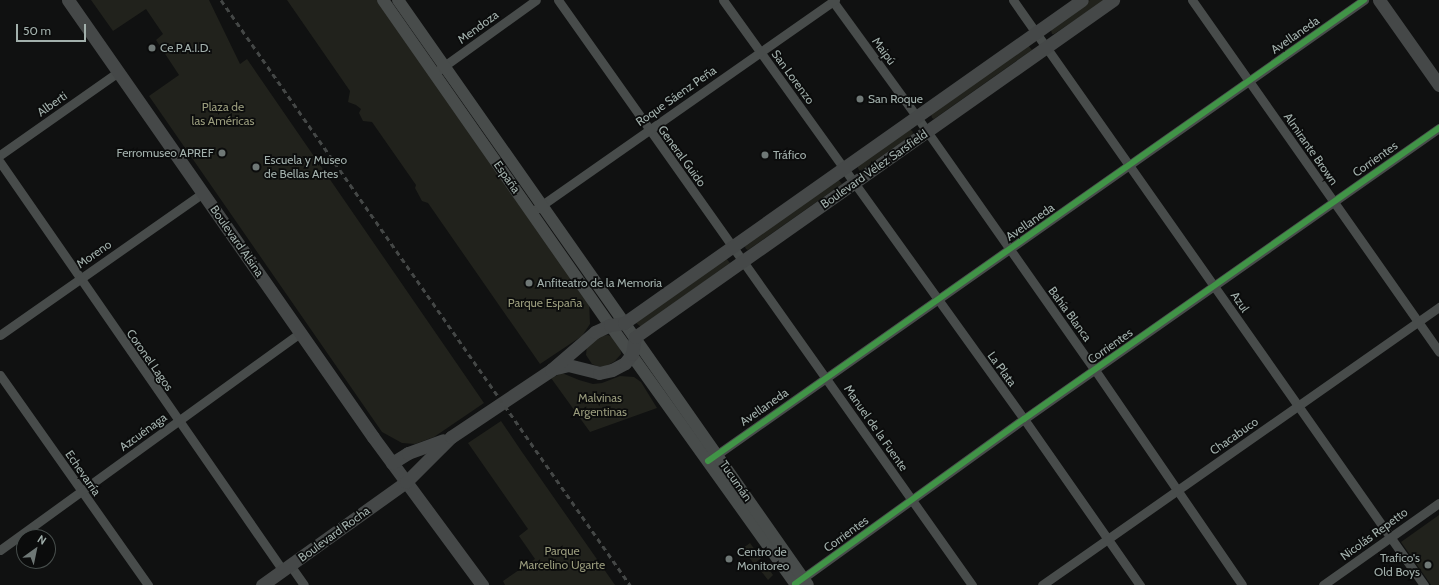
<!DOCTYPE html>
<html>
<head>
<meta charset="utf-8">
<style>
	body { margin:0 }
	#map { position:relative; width:1439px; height:585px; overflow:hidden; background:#101111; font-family:Cabin,sans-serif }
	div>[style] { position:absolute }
	.green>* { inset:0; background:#21221c; transform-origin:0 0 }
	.minor>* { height:9px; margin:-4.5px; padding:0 4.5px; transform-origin:4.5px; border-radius:4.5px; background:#484c4b }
	.tertiary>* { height:12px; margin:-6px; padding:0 6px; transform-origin:6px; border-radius:6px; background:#484c4b }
	.secondary>* { height:13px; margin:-6.5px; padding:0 6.5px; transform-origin:6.5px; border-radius:6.5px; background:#454848 }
	.rail>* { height:3px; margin-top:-1.5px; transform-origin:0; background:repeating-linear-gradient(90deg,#444746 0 5px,transparent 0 9px) }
	.cycleway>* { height:6px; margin:-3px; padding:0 3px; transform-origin:3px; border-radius:3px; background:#419447 }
	.dots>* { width:11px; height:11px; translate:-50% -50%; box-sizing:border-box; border:2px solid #0b0c0c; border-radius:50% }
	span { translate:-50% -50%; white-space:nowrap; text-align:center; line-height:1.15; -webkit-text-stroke:3.5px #0b0c0c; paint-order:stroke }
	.street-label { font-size:12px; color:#a2b0ac }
	.poi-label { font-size:12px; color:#a2b0ac }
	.left { translate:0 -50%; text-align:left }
	.right { translate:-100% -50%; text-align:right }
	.park-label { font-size:12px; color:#989a7b }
	.north { position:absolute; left:16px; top:529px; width:40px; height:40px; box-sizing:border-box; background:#0b0c0c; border:1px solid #474e4c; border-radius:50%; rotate:33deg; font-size:11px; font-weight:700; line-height:16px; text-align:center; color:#a2b0ac }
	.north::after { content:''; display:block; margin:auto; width:14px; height:18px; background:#6f7876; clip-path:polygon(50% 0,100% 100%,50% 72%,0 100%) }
	.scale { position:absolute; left:16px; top:24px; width:70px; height:18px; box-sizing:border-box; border:2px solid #a2b0ac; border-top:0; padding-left:5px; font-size:12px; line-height:14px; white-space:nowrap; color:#a2b0ac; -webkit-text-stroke:3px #0b0c0c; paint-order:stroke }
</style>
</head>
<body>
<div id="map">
	<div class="green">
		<i style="clip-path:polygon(91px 0,209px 0,240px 64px,247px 59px,484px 403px,434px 437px,415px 444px,402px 443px,382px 432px,149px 96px,179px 75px,156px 40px,163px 34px,146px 9px,113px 31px)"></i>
		<i style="clip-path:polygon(287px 0,378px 0,589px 300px,590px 324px,582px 336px,540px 364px,428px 203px,422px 201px,415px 188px,416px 185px,372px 122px,363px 121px,359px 113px,361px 109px,356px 105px,348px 102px,350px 91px)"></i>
		<i style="clip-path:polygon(1090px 0,1105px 0,1054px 34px,1052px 34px,1051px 30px,1052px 27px)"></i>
		<i style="clip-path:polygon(1028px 45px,1032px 50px,934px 119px,932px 118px,931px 114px)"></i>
		<i style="clip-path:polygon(910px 129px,913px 132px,912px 135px,860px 171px,859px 170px,857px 166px)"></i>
		<i style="clip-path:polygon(838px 179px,842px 184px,748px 250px,746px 249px,744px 245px)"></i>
		<i style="clip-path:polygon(726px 258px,730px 263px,641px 327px,636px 323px,636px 321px)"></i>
		<i style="clip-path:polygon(608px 335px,616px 339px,620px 345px,621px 354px,615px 361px,605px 367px,597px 366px,592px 364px,586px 355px,587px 345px,599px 336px)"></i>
		<i style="clip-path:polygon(562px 373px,579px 380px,593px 384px,602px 383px,620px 376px,634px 377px,641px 382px,657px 408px,590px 432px,551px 378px)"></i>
		<i style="clip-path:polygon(501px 421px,522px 452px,615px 585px,505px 585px,503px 581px,535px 559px,519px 536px,528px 529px,468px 443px)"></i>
		<i style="clip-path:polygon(1439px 515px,1439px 585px,1431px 585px,1401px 542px)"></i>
		<i style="left:750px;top:543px;width:19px;height:9px;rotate:54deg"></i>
		<i style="clip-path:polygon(763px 561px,773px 575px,768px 580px,757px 566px)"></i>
	</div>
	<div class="minor">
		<i style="left:558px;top:0;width:717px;rotate:54.71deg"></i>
		<i style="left:723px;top:0;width:516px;rotate:54.31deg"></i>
		<i style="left:1024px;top:419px;width:203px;rotate:55.1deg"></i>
		<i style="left:832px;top:0;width:145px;rotate:54deg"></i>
		<i style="left:917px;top:117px;width:309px;rotate:54.9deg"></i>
		<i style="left:1095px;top:370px;width:260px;rotate:55.6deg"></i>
		<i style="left:1013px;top:0;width:715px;rotate:54.91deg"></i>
		<i style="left:1192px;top:0;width:430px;rotate:54.9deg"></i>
		<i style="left:440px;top:69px;width:118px;rotate:-35.7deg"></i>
		<i style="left:0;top:155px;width:144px;rotate:-35.1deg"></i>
		<i style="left:0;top:162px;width:496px;rotate:55.3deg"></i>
		<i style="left:532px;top:212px;width:370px;rotate:-35deg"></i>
		<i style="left:0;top:335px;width:248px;rotate:-35deg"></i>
		<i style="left:0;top:375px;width:257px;rotate:54.8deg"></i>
		<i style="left:712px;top:458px;width:797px;rotate:-35.09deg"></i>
		<i style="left:0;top:550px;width:370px;rotate:-35.9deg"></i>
		<i style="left:290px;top:565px;width:24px;rotate:55deg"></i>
		<i style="left:799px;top:581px;width:277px;rotate:-35.8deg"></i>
		<i style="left:1024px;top:419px;width:507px;rotate:-35.04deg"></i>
		<i style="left:1042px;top:585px;width:485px;rotate:-35deg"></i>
		<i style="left:1323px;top:585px;width:142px;rotate:-35.3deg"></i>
	</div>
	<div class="tertiary">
		<i style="left:383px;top:0;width:396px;rotate:55.1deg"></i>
		<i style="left:610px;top:325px;width:320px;rotate:54.4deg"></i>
		<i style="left:398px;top:0;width:714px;rotate:54.98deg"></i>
	</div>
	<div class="secondary">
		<i style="left:68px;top:0;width:533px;rotate:55.09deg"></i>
		<i style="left:373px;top:437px;width:184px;rotate:53.6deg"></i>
		<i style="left:1379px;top:0;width:104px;rotate:54.8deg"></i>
		<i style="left:552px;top:369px;width:16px;rotate:-14deg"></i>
		<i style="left:568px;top:365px;width:32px;rotate:14deg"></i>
		<i style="left:599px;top:373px;width:13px;rotate:-13deg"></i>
		<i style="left:612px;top:370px;width:15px;rotate:-28deg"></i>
		<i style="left:625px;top:363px;width:11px;rotate:-52deg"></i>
		<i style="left:632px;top:354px;width:17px;rotate:-80deg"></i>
		<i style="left:635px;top:337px;width:585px;rotate:-35.18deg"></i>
		<i style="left:392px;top:463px;width:19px;rotate:-32deg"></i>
		<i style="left:408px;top:453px;width:37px;rotate:-20deg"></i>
		<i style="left:262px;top:585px;width:177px;rotate:-35.6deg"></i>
		<i style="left:406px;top:482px;width:64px;rotate:-45deg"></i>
		<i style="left:451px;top:437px;width:120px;rotate:-33.8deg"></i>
		<i style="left:551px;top:370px;width:58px;rotate:-40.8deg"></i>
		<i style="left:595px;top:332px;width:17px;rotate:-25deg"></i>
		<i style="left:610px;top:325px;width:14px;rotate:-8deg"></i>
		<i style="left:624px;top:323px;width:560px;rotate:-35.19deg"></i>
	</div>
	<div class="rail">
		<i style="left:221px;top:0;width:714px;rotate:55.04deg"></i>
	</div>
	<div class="cycleway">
		<i style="left:708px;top:461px;width:802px;rotate:-35.1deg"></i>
		<i style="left:795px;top:584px;width:282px;rotate:-35.8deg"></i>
		<i style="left:1024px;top:419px;width:507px;rotate:-35.04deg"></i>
	</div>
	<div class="dots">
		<i style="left:152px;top:48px;background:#6f7876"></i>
		<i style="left:860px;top:99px;background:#6f7876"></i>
		<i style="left:222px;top:153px;background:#6f7876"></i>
		<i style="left:765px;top:155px;background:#6f7876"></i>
		<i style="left:256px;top:167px;background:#6f7876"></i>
		<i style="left:529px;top:283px;background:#6f7876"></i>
		<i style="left:729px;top:559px;background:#6f7876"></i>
		<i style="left:1428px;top:565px;background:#6f7876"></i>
	</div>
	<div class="street-label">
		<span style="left:478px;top:27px;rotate:-36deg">Mendoza</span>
		<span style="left:1295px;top:35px;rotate:-35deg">Avellaneda</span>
		<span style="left:884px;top:51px;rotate:54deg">Maipú</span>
		<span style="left:793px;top:77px;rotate:54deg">San Lorenzo</span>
		<span style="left:676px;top:96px;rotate:-35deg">Roque Sáenz Peña</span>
		<span style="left:52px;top:104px;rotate:-35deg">Alberti</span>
		<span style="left:1311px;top:149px;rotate:55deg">Almirante Brown</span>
		<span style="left:682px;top:156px;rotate:54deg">General Guido</span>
		<span style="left:1375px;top:159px;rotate:-35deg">Corrientes</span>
		<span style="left:874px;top:169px;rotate:-35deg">Boulevard Vélez Sarsfield</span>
		<span style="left:507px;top:177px;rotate:55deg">España</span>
		<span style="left:1030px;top:222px;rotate:-35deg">Avellaneda</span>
		<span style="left:237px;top:241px;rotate:55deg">Boulevard Alsina</span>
		<span style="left:94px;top:254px;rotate:-35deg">Moreno</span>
		<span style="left:1240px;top:302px;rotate:55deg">Azul</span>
		<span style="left:1070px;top:314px;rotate:54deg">Bahía Blanca</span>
		<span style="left:1110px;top:346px;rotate:-35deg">Corrientes</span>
		<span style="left:150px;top:360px;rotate:55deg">Coronel Lagos</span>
		<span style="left:1002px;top:369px;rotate:54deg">La Plata</span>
		<span style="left:764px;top:407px;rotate:-35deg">Avellaneda</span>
		<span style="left:876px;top:428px;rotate:55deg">Manuel de la Fuente</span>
		<span style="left:143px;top:432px;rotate:-36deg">Azcuénaga</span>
		<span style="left:1234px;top:436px;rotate:-35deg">Chacabuco</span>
		<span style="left:83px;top:473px;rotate:55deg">Echevarría</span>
		<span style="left:736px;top:481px;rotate:55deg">Tucumán</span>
		<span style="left:334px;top:534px;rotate:-36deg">Boulevard Rocha</span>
		<span style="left:846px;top:534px;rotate:-36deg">Corrientes</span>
		<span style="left:1374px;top:534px;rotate:-36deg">Nicolás Repetto</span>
	</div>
	<div class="poi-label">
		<span class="left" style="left:160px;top:48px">Ce.P.A.I.D.</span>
		<span class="left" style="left:868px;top:99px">San Roque</span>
		<span class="right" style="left:214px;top:153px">Ferromuseo APREF</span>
		<span class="left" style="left:773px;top:155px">Tráfico</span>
		<span class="left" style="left:264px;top:167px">Escuela y Museo<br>de Bellas Artes</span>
		<span class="left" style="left:537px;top:283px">Anfiteatro de la Memoria</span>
		<span class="left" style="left:737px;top:559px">Centro de<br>Monitoreo</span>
		<span class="right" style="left:1420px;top:565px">Trafico's<br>Old Boys</span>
	</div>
	<div class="park-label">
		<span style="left:223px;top:114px">Plaza de<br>las Américas</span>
		<span style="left:545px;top:303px">Parque España</span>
		<span style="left:600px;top:405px">Malvinas<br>Argentinas</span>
		<span style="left:562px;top:558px">Parque<br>Marcelino Ugarte</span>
	</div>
	<div class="north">N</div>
	<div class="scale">50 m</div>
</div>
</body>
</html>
